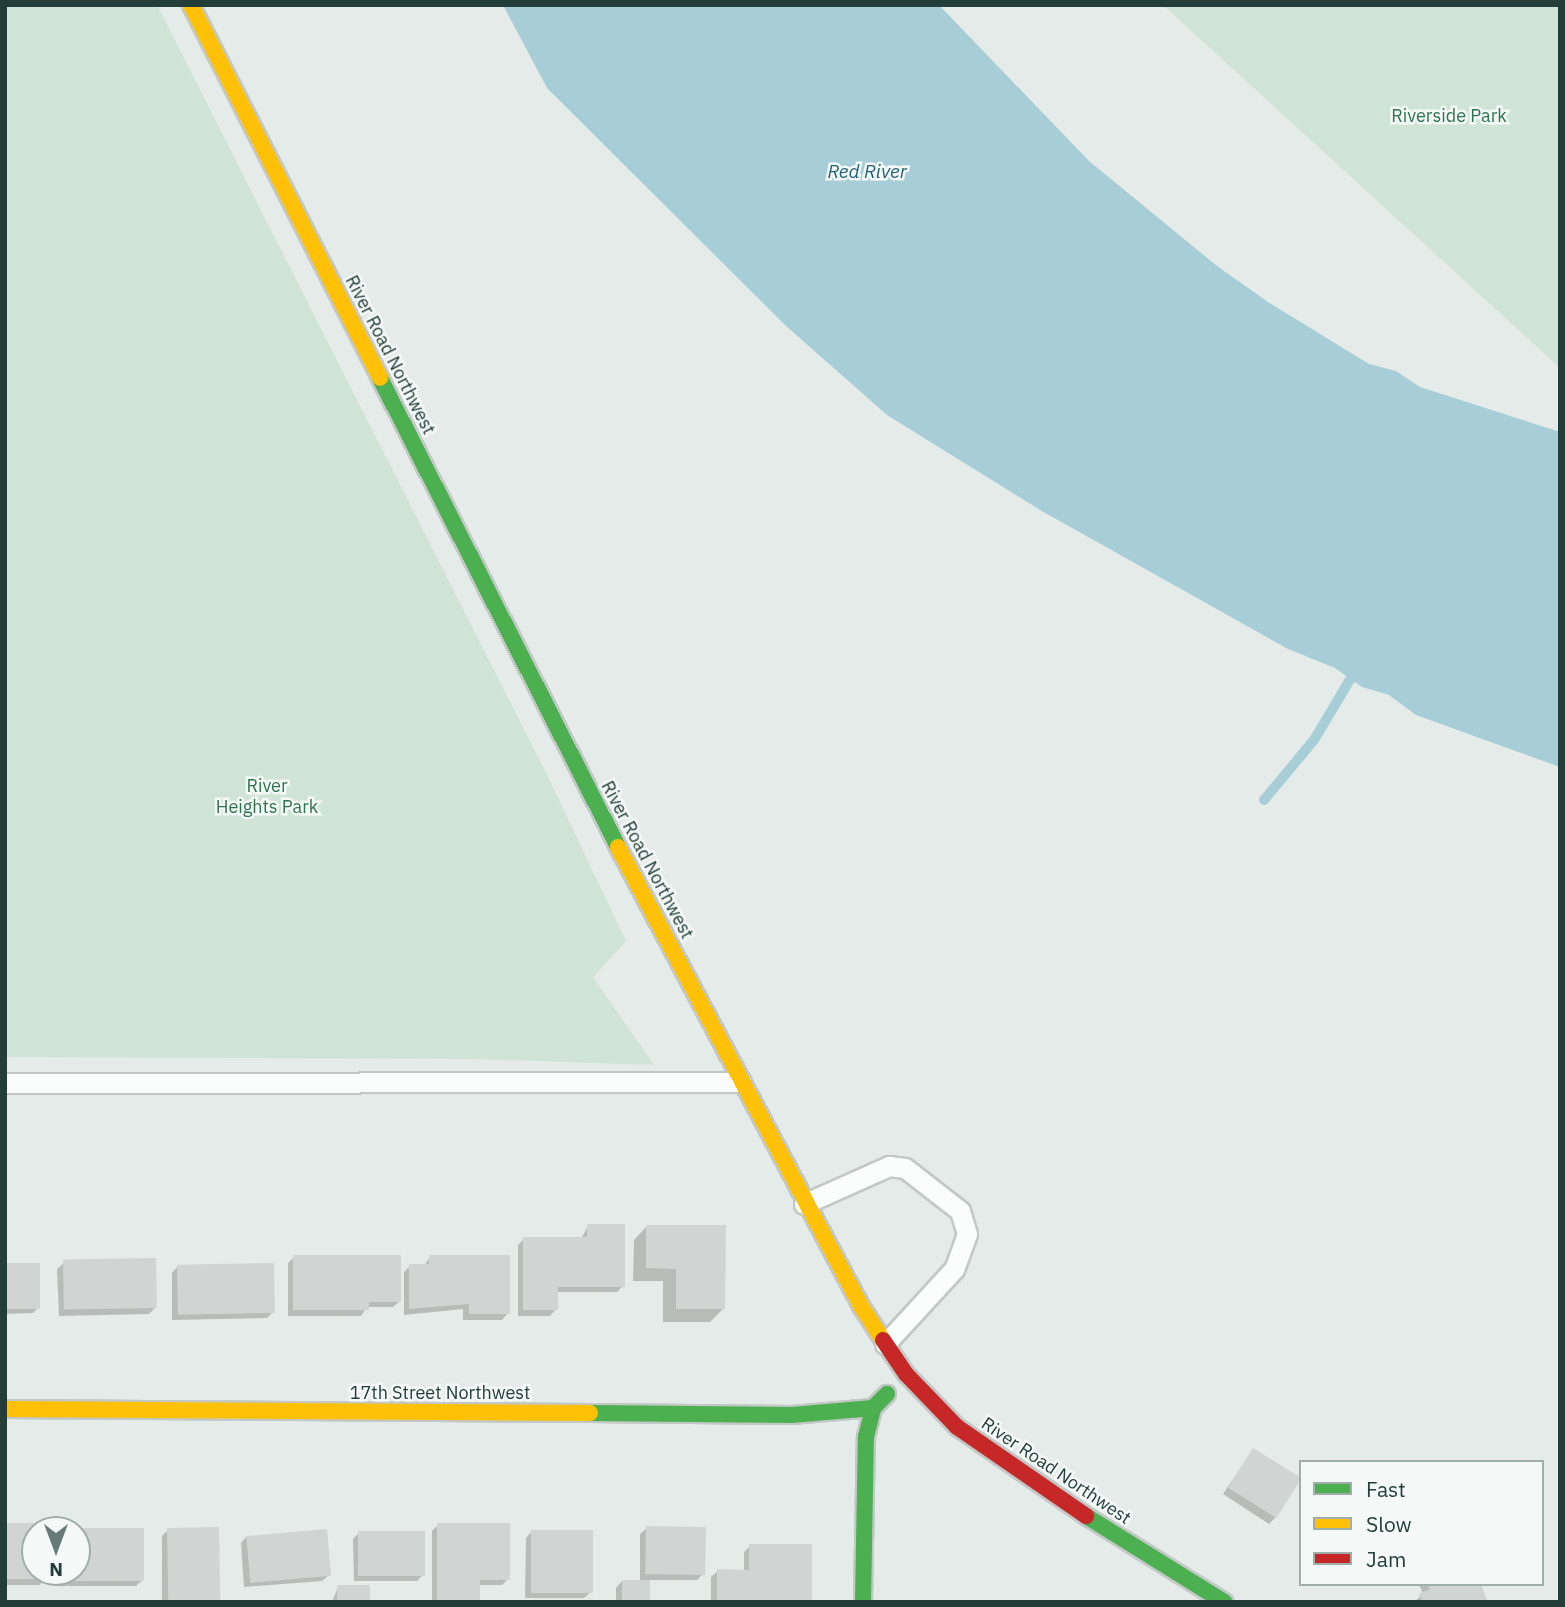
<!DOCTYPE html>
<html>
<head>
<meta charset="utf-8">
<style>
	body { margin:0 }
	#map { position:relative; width:1565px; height:1607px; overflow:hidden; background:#e5ebe8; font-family:"IBM Plex Sans",sans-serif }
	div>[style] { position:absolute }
	.green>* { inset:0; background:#cfe3d6 }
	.water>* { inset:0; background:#a7cdd7 }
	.shadow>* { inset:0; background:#0003 }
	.stream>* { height:10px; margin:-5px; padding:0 5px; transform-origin:5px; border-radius:5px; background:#a7cdd7 }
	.building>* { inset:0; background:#d0d4d3; transform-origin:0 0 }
	.roads { filter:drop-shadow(2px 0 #c2c8c6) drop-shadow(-2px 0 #c2c8c6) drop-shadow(0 2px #c2c8c6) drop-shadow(0 -2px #c2c8c6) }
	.lane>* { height:19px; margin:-9.5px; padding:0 9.5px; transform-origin:9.5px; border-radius:9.5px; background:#fbfcfc }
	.fast>* { height:16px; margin:-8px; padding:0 8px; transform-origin:8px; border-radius:8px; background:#4caf50 }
	.slow>* { height:16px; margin:-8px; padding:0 8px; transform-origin:8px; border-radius:8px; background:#ffc107 }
	.jam>* { height:16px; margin:-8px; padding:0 8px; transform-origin:8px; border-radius:8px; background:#c62828 }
	span { translate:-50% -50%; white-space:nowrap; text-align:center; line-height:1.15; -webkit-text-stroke:5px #f4f9f7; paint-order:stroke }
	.park-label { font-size:18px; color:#2e744f }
	.street-label { font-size:18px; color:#233e39 }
	.water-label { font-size:19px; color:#1f6278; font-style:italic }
	.frame { position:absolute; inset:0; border:7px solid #233e39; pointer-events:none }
	.legend { position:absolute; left:1299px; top:1460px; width:245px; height:126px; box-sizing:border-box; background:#f4f9f7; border:2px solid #a0aeab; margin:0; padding:9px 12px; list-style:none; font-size:21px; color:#233e39 }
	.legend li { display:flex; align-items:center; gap:14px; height:35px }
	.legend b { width:35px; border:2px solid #a0aeab }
	.north { position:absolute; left:21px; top:1516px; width:70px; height:70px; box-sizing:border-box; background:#f4f9f7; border:2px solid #a0aeab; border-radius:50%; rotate:180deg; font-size:19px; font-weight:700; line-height:28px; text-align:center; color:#233e39 }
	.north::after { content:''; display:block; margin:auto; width:24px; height:32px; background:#677b76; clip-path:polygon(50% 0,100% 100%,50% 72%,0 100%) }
</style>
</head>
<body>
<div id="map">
	<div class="green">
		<i style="clip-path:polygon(5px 5px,157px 5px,547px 775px,626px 941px,593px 977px,654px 1065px,475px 1059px,5px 1057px)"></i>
		<i style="clip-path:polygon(1163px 5px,1560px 5px,1560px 368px)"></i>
	</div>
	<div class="water">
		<i style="clip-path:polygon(503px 5px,939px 5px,1089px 161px,1217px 266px,1268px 302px,1369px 364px,1396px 371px,1420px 387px,1560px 432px,1560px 767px,1416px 715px,1389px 695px,1362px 687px,1335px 668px,1288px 649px,1040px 510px,887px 415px,785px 325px,547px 88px)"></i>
	</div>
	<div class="shadow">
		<i style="clip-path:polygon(588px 1226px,623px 1286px,617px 1292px,556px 1292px,556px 1309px,550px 1316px,518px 1316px,518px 1245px,524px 1239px,581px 1239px)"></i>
		<i style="clip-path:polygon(647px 1226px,723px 1309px,710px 1322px,663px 1322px,663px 1281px,633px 1281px,634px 1240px)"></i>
		<i style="clip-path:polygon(294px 1257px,400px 1301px,393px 1307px,367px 1307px,361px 1316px,288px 1316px,288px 1263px)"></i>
		<i style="clip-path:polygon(430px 1257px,508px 1313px,502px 1320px,463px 1320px,463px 1309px,404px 1315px,404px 1272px,410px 1266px,424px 1266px)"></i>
		<i style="clip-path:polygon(64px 1263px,155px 1308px,149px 1314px,59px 1316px,57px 1269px)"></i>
		<i style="clip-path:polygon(5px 1265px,39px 1307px,33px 1313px,5px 1314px)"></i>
		<i style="clip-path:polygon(178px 1266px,273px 1312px,267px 1318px,172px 1320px,172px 1273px)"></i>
		<i style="clip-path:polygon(1253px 1450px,1275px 1518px,1269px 1524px,1223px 1494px)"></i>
		<i style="clip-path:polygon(5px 1525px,46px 1530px,35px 1530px,35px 1572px,46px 1572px,40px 1585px,5px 1585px)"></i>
		<i style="clip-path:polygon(438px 1525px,508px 1579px,502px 1585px,478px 1585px,478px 1602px,432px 1602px,432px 1531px)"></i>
		<i style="clip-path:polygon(647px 1528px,704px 1573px,697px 1580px,648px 1580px,648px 1602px,616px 1602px,616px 1588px,622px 1581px,640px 1581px,640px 1534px)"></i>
		<i style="clip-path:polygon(63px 1530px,143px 1530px,143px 1580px,136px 1586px,56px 1586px,56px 1572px,77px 1572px,77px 1530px)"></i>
		<i style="clip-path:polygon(168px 1530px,218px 1601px,217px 1602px,162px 1602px,162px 1536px)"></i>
		<i style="clip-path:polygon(532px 1531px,591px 1592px,584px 1598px,525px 1598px,526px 1538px)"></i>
		<i style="clip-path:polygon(359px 1533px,424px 1574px,417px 1581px,354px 1581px,353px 1539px)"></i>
		<i style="clip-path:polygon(247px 1536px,329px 1575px,322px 1581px,244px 1587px,241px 1543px)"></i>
		<i style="clip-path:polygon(750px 1546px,810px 1600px,711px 1602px,711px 1577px,718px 1571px,744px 1572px,744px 1552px)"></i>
		<i style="clip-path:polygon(1419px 1584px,1479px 1584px,1487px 1602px,1414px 1602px,1423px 1594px)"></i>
		<i style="clip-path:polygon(338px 1587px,369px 1602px,332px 1602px)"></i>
	</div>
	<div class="stream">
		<i style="left:1264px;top:800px;width:78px;rotate:-50.2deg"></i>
		<i style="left:1314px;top:740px;width:84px;rotate:-59.2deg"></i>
	</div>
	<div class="building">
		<i style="clip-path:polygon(587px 1224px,625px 1224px,625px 1287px,558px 1287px,558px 1310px,523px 1310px,523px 1237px,587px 1237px)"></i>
		<i style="clip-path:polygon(646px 1225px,726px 1225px,725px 1309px,676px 1309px,676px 1269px,646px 1268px)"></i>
		<i style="clip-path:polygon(293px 1255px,401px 1255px,401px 1302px,369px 1302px,369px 1310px,293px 1310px)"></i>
		<i style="clip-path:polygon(429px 1255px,510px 1255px,510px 1314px,469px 1314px,469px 1304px,409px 1309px,409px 1264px,429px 1264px)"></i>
		<i style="left:156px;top:1258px;width:50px;height:93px;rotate:89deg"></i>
		<i style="left:5px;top:1263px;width:35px;height:46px"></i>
		<i style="left:274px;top:1263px;width:50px;height:97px;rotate:89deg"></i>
		<i style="left:1253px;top:1448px;width:57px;height:47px;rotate:32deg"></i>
		<i style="clip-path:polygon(5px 1523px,47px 1523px,47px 1530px,35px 1530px,35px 1572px,48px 1572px,48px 1579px,5px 1579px)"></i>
		<i style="clip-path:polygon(437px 1523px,510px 1523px,510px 1580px,480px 1580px,480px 1602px,437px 1602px)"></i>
		<i style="left:646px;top:1526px;width:60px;height:48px;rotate:1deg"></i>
		<i style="left:219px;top:1527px;width:74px;height:52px;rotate:89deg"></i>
		<i style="clip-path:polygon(77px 1528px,144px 1528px,144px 1581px,62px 1581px,62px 1572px,77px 1572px)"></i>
		<i style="left:327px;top:1529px;width:47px;height:81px;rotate:85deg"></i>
		<i style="left:531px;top:1530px;width:62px;height:63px"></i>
		<i style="left:358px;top:1531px;width:67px;height:45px"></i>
		<i style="clip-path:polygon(749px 1544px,812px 1544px,812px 1601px,717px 1602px,717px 1569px,749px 1570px)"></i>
		<i style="left:622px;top:1580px;width:28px;height:22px"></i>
		<i style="clip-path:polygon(1427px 1584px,1481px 1584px,1488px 1602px,1423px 1602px,1419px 1594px,1430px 1589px)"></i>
		<i style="left:337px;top:1585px;width:33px;height:17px"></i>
	</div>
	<div class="roads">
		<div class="lane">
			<i style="left:5px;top:1083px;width:736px;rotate:-0.08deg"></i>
			<i style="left:804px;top:1204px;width:93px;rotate:-24.1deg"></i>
			<i style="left:889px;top:1166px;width:16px;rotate:7deg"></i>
			<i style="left:905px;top:1168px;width:70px;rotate:38deg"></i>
			<i style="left:960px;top:1211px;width:24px;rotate:73deg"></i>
			<i style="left:967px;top:1234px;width:37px;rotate:110deg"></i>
			<i style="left:954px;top:1269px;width:102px;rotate:132.6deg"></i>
		</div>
		<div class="fast">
			<i style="left:380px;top:378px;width:526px;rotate:63.09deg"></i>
			<i style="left:590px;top:1413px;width:202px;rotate:0.6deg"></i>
			<i style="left:792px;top:1415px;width:81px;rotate:-4.9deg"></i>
			<i style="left:1086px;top:1516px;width:163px;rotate:31.9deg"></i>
			<i style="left:863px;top:1602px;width:165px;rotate:-89deg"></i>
			<i style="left:866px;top:1437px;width:30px;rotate:-76deg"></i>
			<i style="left:873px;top:1408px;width:20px;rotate:-45deg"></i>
		</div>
		<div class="slow">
			<i style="left:191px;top:5px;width:418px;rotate:63.1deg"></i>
			<i style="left:618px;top:847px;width:519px;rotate:62.1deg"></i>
			<i style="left:861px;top:1306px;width:40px;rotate:57.1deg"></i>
			<i style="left:5px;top:1409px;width:585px;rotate:0.39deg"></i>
		</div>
		<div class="jam">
			<i style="left:883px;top:1340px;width:41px;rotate:55.9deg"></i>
			<i style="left:906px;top:1374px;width:74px;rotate:46.1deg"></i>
			<i style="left:957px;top:1427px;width:157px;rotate:34.6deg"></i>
		</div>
	</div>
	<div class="park-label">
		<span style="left:1449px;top:116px">Riverside Park</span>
		<span style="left:267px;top:797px">River<br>Heights Park</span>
	</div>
	<div class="street-label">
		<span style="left:390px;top:355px;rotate:63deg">River Road Northwest</span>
		<span style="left:647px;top:860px;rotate:62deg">River Road Northwest</span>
		<span style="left:440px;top:1393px">17th Street Northwest</span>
		<span style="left:1056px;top:1471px;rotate:34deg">River Road Northwest</span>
	</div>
	<div class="water-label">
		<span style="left:867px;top:172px">Red River</span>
	</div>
	<div class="frame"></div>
	<ul class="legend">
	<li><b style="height:9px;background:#4caf50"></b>Fast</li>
	<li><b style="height:9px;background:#ffc107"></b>Slow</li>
	<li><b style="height:9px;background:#c62828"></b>Jam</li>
	</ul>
	<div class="north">N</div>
</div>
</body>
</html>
